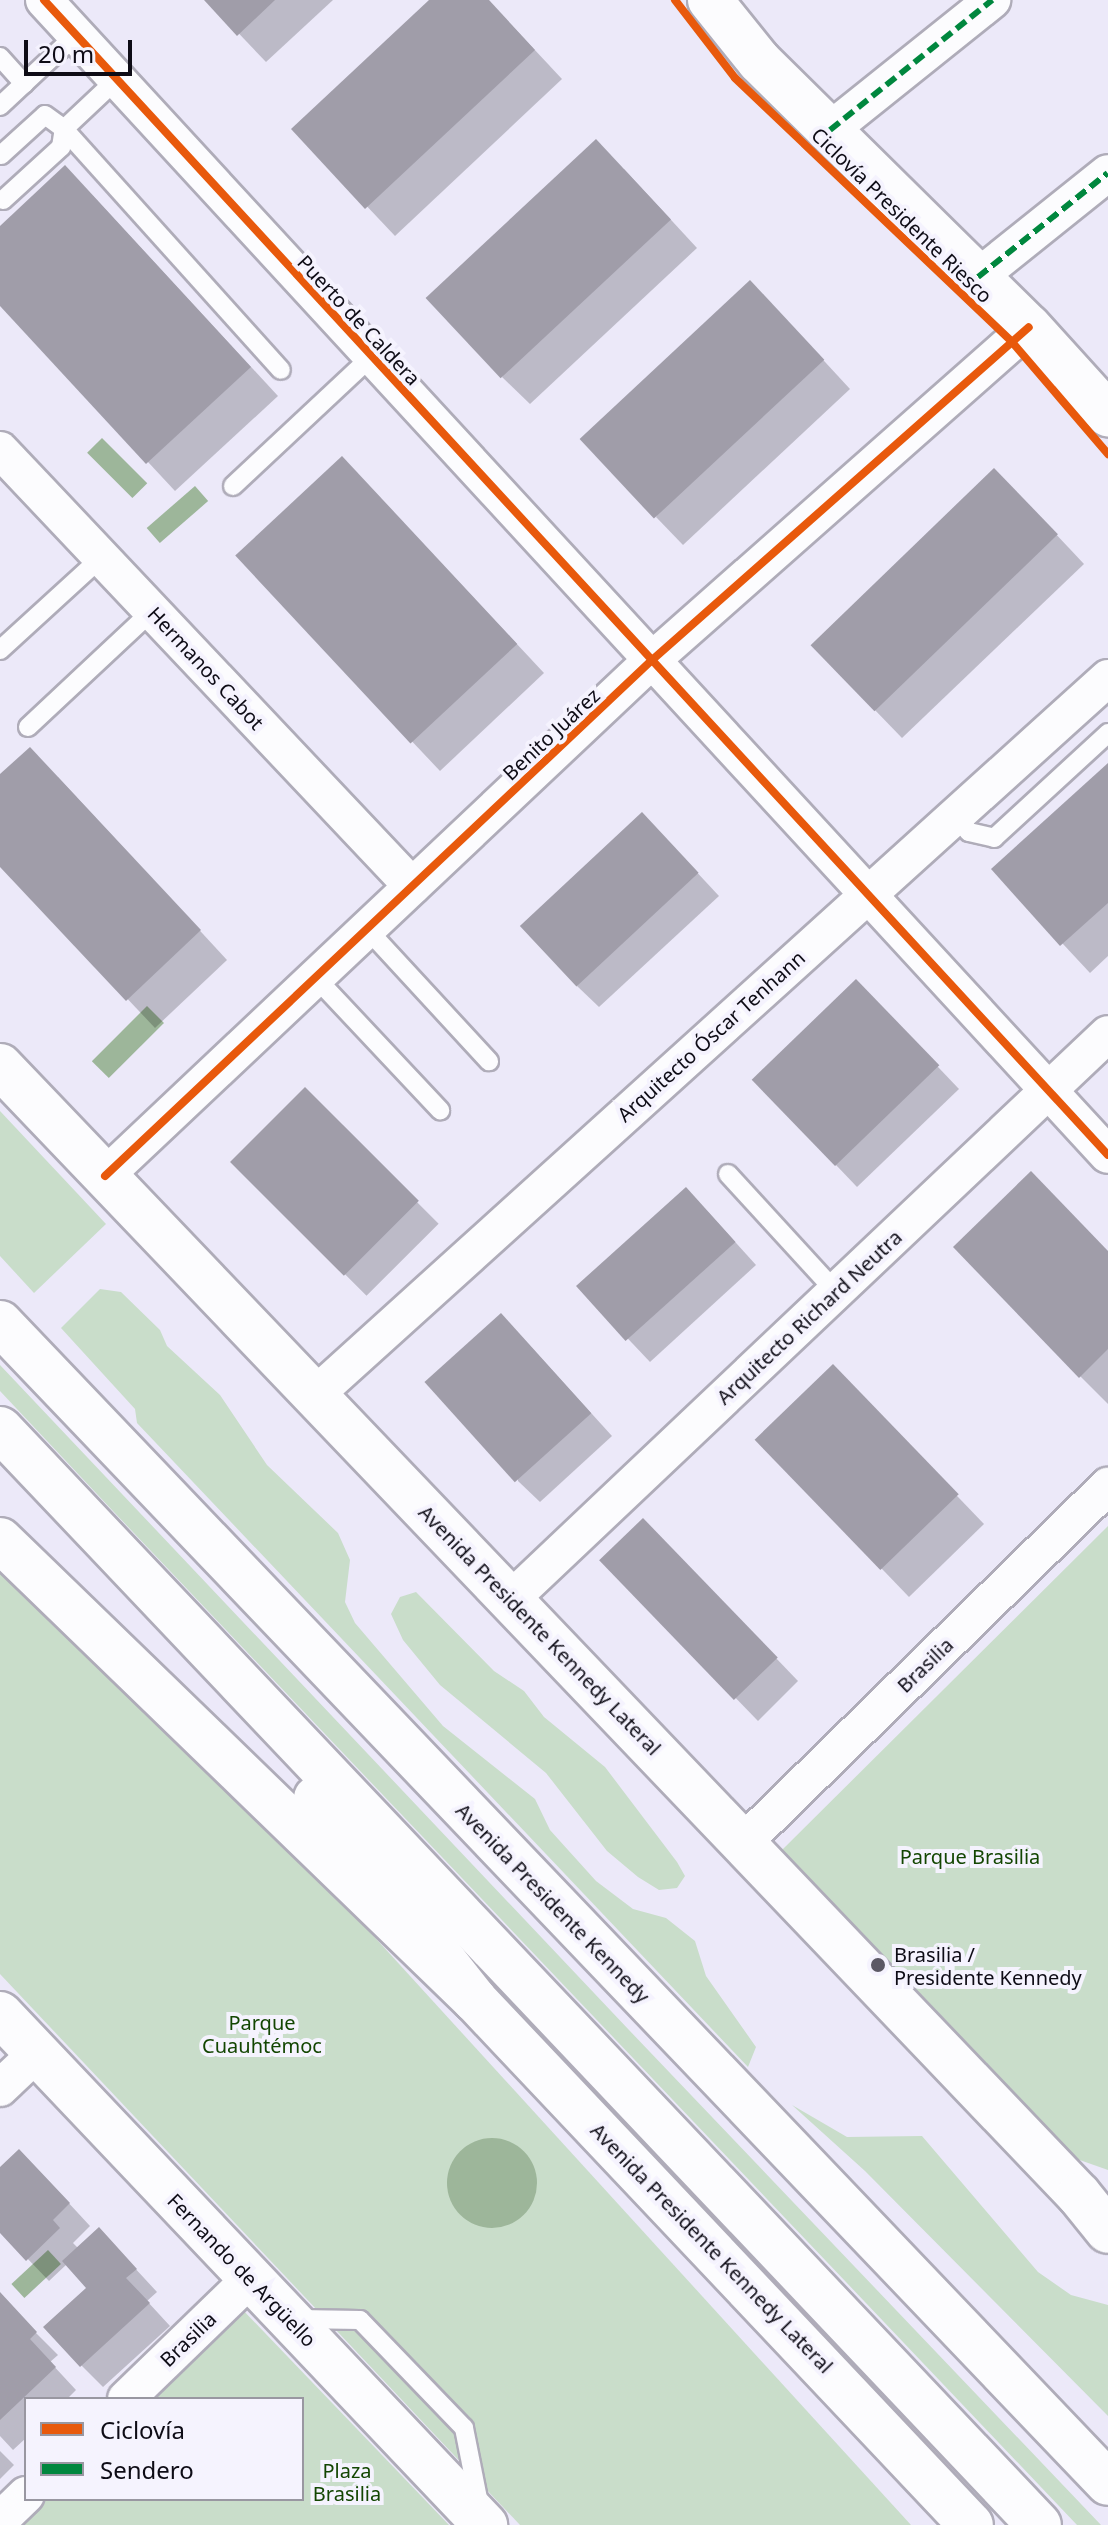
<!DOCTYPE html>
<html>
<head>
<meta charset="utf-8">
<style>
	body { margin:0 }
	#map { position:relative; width:1108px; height:2525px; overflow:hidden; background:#ece9f9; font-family:"Noto Sans",sans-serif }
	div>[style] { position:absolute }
	.green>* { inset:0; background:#c9ddca }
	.water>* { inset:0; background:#9db69a; transform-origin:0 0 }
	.round { border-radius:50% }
	.shadow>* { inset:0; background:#0003; transform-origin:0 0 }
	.building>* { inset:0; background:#a09da9; transform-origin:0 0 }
	.roads { filter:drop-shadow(2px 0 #afacb9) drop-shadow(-2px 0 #afacb9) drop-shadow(0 2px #afacb9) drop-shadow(0 -2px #afacb9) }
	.service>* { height:18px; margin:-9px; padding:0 9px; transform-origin:9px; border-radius:9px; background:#fcfcfe }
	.minor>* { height:36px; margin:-18px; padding:0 18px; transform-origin:18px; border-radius:18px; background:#fcfcfe }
	.tertiary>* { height:44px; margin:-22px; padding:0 22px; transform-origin:22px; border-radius:22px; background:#fcfcfe }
	.secondary>* { height:44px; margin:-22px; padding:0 22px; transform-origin:22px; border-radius:22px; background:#fcfcfe }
	.primary>* { height:44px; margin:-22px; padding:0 22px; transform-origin:22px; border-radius:22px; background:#fcfcfe }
	.motorway>* { height:44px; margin:-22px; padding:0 22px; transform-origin:22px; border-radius:22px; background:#fcfcfe }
	.quiet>* { height:6px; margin-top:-3px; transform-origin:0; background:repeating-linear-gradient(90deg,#00873e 0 12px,transparent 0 18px) }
	.cycleway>* { height:8px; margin:-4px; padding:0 4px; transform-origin:4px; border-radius:4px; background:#e8590c }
	.dots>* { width:22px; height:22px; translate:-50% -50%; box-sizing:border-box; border:4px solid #f5f3fe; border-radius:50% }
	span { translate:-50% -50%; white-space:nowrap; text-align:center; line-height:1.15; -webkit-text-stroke:8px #f5f3fe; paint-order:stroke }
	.street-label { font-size:20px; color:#0e0c16 }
	.park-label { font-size:20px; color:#134602 }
	.poi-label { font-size:20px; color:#0e0c16 }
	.left { translate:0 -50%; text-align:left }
	.legend { position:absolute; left:24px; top:2397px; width:280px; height:104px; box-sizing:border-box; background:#f5f3fe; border:2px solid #9997a1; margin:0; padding:10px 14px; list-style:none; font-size:24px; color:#0e0c16 }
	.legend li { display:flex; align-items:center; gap:16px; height:40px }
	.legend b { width:40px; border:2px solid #9997a1 }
	.scale { position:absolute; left:24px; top:40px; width:108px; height:36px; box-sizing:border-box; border:4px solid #0e0c16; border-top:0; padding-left:10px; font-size:24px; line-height:28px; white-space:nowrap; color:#0e0c16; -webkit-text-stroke:6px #f5f3fe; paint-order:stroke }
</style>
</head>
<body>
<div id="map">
	<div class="green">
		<i style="clip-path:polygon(0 1111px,106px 1224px,34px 1293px,0 1256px)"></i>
		<i style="clip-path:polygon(100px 1289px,121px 1292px,160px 1330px,167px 1346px,220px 1395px,267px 1465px,338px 1533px,350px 1560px,345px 1602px,355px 1623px,443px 1726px,535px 1799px,550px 1830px,596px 1881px,633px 1909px,666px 1918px,695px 1941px,706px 1976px,756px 2047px,748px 2067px,137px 1423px,135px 1409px,61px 1328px)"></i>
		<i style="clip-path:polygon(0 1365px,629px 2030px,1101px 2525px,1077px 2525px,112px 1510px,0 1391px)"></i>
		<i style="clip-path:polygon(1108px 1526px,1108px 2170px,1057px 2152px,779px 1853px)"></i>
		<i style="clip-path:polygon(0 1562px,348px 1908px,911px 2525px,520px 2525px,0 1974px)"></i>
		<i style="clip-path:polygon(416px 1592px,494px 1671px,524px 1691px,544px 1717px,605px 1767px,677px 1862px,685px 1876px,677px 1888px,659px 1890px,638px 1877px,607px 1851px,546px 1773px,440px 1685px,403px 1640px,391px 1614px,400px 1597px)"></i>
		<i style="clip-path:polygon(792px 2105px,847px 2137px,922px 2136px,1038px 2272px,1071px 2295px,1108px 2305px,1108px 2416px,865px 2171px)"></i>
		<i style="clip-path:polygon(241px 2308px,449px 2525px,17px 2525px,44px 2499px,302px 2499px,302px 2399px,147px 2399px)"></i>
	</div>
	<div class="water">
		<i style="left:102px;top:438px;width:64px;height:21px;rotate:45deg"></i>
		<i style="left:195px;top:486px;width:20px;height:64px;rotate:49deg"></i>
		<i style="left:147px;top:1006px;width:24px;height:78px;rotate:45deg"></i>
		<i class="round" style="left:447px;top:2138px;width:90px;height:90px"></i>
		<i style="left:48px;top:2250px;width:19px;height:50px;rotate:47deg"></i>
	</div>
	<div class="shadow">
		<i style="clip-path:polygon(207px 0,333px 0,266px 62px)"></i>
		<i style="clip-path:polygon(432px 0,488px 0,562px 79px,395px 236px,294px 129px)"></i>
		<i style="clip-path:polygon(624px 169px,697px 248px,530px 404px,502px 377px)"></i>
		<i style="clip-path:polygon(93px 196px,278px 396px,175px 491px,0 303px,0 228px)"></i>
		<i style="clip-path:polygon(777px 310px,850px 389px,683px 545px,656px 517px)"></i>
		<i style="clip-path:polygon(370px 487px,544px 673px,440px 771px,238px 557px)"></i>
		<i style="clip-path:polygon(1022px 498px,1084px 564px,902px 738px,812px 645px)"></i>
		<i style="clip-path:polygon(1108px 765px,1108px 956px,1090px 973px,994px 870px)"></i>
		<i style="clip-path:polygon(0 777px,58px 777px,227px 960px,155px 1028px,0 864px)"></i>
		<i style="clip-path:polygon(664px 837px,719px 896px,599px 1007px,577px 986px)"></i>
		<i style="clip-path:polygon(877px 1003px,959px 1089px,857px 1187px,754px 1079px)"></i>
		<i style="left:305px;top:1090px;width:189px;height:102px;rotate:45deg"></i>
		<i style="clip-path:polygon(708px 1212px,756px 1265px,650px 1362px,580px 1288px)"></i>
		<i style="clip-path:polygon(1108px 1253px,1108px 1404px,1080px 1376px)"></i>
		<i style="clip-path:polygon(522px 1337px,612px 1436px,540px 1502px,518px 1481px)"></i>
		<i style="clip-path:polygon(860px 1395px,984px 1524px,909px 1597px,758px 1440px)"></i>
		<i style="clip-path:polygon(665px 1542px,798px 1681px,758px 1721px,602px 1560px)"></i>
		<i style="clip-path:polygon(0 2169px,41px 2173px,90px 2226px,73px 2243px,78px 2248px,120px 2252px,157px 2292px,147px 2301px,170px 2326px,103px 2387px,81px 2365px,89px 2288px,67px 2264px,49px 2281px,0 2230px)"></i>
		<i style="clip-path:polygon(0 2297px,58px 2355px,50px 2362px,76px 2390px,67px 2399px,26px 2399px,26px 2438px,13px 2450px,0 2436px)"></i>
		<i style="clip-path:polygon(0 2451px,14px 2465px,0 2479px)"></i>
	</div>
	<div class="building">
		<i style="clip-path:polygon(204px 0,275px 0,237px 36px)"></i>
		<i style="clip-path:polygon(429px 0,489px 0,535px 50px,365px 209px,291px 129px)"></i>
		<i style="left:596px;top:139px;width:110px;height:233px;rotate:47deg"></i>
		<i style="clip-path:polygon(65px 165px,251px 367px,146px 464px,0 306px,0 226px)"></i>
		<i style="left:750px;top:280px;width:109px;height:233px;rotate:47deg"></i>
		<i style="left:342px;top:456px;width:257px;height:146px;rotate:47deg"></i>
		<i style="left:994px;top:468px;width:92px;height:255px;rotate:46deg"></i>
		<i style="clip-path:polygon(30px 747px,201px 930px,126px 1001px,0 867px,0 774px)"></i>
		<i style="clip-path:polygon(1108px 763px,1108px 903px,1060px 946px,991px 869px)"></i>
		<i style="left:642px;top:812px;width:83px;height:167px;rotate:47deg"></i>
		<i style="left:856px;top:979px;width:120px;height:145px;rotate:46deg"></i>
		<i style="left:305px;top:1087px;width:161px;height:106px;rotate:45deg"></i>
		<i style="clip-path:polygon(1031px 1171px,1108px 1251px,1108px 1349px,1079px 1378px,953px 1247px)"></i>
		<i style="left:686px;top:1187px;width:74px;height:148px;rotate:48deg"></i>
		<i style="left:501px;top:1313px;width:135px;height:103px;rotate:48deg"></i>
		<i style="left:833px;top:1364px;width:181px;height:109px;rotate:46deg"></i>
		<i style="left:643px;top:1518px;width:194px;height:61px;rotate:46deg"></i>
		<i style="clip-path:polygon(19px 2149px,70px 2203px,53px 2220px,60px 2228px,26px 2261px,0 2233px,0 2167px)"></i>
		<i style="clip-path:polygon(99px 2227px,137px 2269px,126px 2278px,150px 2303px,80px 2367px,43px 2327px,86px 2288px,62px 2261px)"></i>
		<i style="clip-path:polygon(0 2292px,37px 2332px,30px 2339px,56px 2367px,0 2420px)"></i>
	</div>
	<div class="roads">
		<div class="service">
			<i style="left:0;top:57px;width:36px;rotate:48deg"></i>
			<i style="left:0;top:106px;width:104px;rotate:-43.1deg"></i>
			<i style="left:64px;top:129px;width:324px;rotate:48deg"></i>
			<i style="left:1px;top:155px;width:59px;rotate:-42.3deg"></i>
			<i style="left:45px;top:115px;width:24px;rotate:36deg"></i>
			<i style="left:64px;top:129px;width:73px;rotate:-43.3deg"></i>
			<i style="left:3px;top:200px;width:79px;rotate:-42.4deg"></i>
			<i style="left:61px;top:147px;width:18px;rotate:-81deg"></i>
			<i style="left:233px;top:486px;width:189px;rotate:-43.1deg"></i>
			<i style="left:0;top:650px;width:138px;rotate:-42.4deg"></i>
			<i style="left:28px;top:727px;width:170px;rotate:-43.1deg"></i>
			<i style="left:956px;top:815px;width:21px;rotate:53deg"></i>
			<i style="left:969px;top:832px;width:26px;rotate:13deg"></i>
			<i style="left:994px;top:838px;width:155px;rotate:-42.6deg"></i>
			<i style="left:367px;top:929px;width:180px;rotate:47.3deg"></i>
			<i style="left:315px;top:977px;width:183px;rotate:46.8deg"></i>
			<i style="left:728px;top:1174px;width:160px;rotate:47.5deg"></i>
			<i style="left:297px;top:2319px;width:63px;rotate:0.9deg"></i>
			<i style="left:360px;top:2320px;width:150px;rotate:46.1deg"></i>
			<i style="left:464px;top:2428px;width:77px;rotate:78.8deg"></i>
		</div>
		<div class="minor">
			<i style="left:44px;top:0;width:1570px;rotate:47.35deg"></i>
			<i style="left:830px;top:130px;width:208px;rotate:-38.7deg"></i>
			<i style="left:978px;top:277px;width:166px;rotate:-38.7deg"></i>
			<i style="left:0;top:450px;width:600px;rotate:46.62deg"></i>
			<i style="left:105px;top:1176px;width:751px;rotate:-43.33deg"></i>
			<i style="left:651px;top:661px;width:504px;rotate:-41.46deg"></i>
			<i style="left:315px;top:1395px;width:1069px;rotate:-42.12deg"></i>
			<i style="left:510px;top:1600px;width:823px;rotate:-43.43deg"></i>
			<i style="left:743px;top:1843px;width:511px;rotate:-44.37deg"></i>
			<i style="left:0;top:2088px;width:50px;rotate:-43.4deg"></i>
			<i style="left:126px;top:2399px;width:173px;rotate:-44.1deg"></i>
			<i style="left:0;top:2520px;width:36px;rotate:-44deg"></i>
		</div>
		<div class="tertiary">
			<i style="left:0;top:2014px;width:705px;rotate:46.5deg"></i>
		</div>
		<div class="secondary">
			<i style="left:710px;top:0;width:78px;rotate:51.2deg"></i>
			<i style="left:759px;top:61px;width:379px;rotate:44.6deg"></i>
			<i style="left:1029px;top:327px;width:118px;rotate:47.8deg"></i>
		</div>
		<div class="primary">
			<i style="left:0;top:1066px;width:1562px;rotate:46.3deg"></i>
			<i style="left:1079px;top:2195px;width:46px;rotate:51.1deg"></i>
			<i style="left:0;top:1540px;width:661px;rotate:44.08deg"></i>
			<i style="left:475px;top:2000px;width:722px;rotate:46.63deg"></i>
		</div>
		<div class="motorway">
			<i style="left:0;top:1323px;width:1604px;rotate:46.31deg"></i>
			<i style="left:0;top:1429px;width:1510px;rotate:46.53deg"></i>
			<i style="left:316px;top:1798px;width:257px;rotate:51.8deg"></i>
		</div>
	</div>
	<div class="quiet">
		<i style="left:830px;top:130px;width:208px;rotate:-38.7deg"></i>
		<i style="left:978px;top:277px;width:166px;rotate:-38.7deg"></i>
	</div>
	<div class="cycleway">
		<i style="left:44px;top:0;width:1570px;rotate:47.35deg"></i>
		<i style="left:675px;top:0;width:98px;rotate:52.4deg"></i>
		<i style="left:735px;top:78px;width:383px;rotate:43.6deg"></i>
		<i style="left:1012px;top:342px;width:148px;rotate:49.4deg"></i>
		<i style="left:105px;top:1176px;width:751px;rotate:-43.33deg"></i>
		<i style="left:651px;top:661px;width:504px;rotate:-41.46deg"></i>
	</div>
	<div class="dots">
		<i style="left:878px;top:1965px;background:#5c5965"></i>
	</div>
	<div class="street-label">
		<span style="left:902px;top:215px;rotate:44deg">Ciclovía Presidente Riesco</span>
		<span style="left:359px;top:320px;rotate:47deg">Puerto de Caldera</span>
		<span style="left:206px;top:668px;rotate:47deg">Hermanos Cabot</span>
		<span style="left:551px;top:734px;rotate:-43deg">Benito Juárez</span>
		<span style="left:711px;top:1036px;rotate:-42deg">Arquitecto Óscar Tenhann</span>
		<span style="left:809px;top:1317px;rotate:-43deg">Arquitecto Richard Neutra</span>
		<span style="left:540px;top:1630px;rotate:46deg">Avenida Presidente Kennedy Lateral</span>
		<span style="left:925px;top:1665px;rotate:-44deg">Brasilia</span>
		<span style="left:553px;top:1903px;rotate:46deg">Avenida Presidente Kennedy</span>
		<span style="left:712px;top:2248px;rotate:46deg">Avenida Presidente Kennedy Lateral</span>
		<span style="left:242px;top:2270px;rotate:46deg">Fernando de Argüello</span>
		<span style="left:188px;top:2339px;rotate:-44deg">Brasilia</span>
	</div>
	<div class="park-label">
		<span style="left:970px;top:1856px">Parque Brasilia</span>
		<span style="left:262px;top:2034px">Parque<br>Cuauhtémoc</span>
		<span style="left:347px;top:2482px">Plaza<br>Brasilia</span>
	</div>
	<div class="poi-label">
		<span class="left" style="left:894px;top:1966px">Brasilia /<br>Presidente Kennedy</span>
	</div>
	<ul class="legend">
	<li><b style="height:10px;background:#e8590c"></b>Ciclovía</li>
	<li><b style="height:10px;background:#00873e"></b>Sendero</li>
	</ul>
	<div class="scale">20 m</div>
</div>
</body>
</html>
